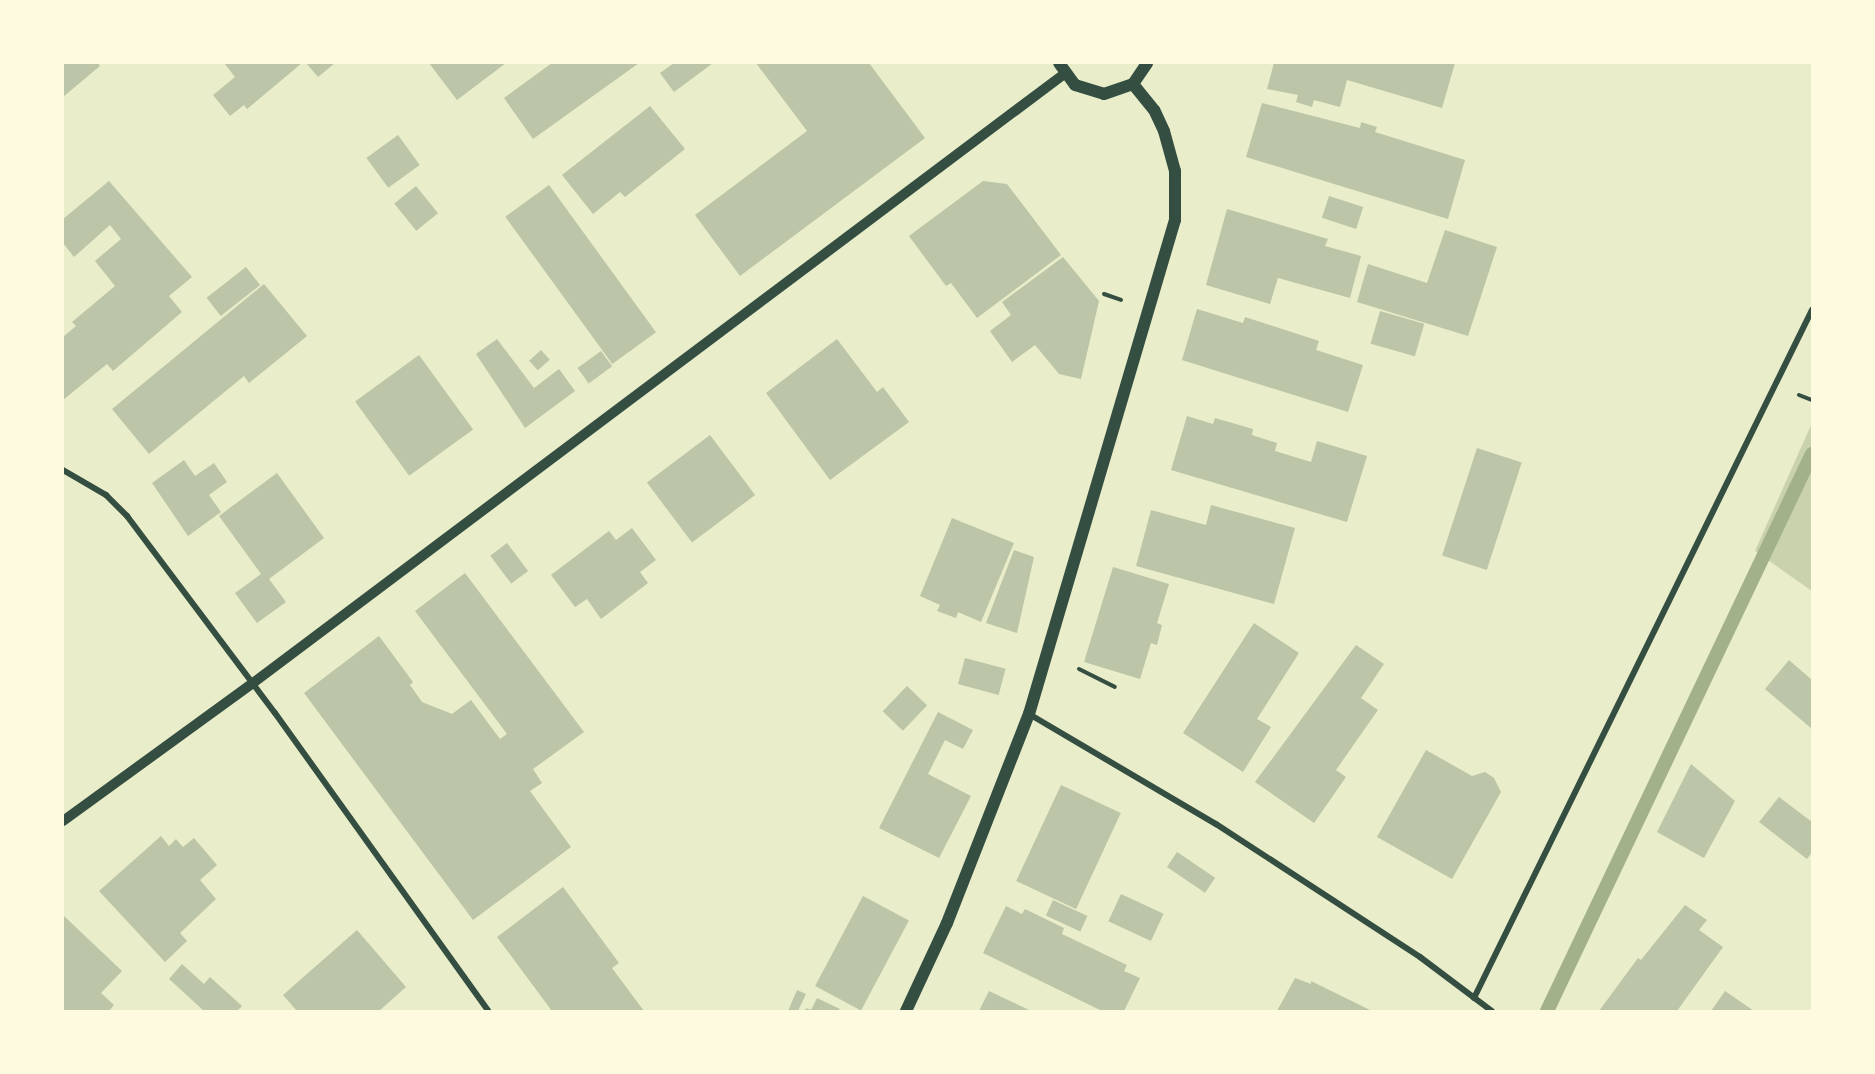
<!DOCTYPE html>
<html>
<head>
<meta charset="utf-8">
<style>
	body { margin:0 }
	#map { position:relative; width:1875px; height:1074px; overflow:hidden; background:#e9edc9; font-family:"Playfair Display",serif }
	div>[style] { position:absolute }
	.green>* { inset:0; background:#cad2ad }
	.stream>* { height:14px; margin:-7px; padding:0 7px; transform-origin:7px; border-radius:7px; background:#a3b18a }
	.building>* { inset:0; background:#bcc5a7; transform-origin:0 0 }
	.path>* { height:4px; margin:-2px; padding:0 2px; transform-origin:2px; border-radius:2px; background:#344e41 }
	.minor>* { height:6px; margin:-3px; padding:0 3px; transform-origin:3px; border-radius:3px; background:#344e41 }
	.tertiary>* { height:10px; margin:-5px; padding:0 5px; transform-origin:5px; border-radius:5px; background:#344e41 }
	.secondary>* { height:12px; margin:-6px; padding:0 6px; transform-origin:6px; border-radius:6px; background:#344e41 }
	span { translate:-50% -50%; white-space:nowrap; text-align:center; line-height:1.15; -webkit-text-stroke:4.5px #fefae0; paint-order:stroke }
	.frame { position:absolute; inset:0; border:64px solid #fefae0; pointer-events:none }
</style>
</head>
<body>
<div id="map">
	<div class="green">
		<i style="clip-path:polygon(1812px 423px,1812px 591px,1755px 551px)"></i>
	</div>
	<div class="stream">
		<i style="left:1547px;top:1011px;width:617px;rotate:-64.56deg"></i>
	</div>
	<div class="building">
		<i style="clip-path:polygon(63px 63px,98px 63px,100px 66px,63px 97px)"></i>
		<i style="clip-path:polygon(224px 63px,302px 63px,247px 109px,244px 105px,230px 116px,213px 95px,235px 77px)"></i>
		<i style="clip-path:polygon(306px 63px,335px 63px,318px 77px)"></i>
		<i style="clip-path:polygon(429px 63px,506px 63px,457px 100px)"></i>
		<i style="clip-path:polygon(552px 63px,639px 63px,533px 139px,504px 98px)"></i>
		<i style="clip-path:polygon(674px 63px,713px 63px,674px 92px,660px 73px)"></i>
		<i style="clip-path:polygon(756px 63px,869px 63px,925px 138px,740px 276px,695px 215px,807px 131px)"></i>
		<i style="clip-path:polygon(1274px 63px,1455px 63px,1442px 108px,1347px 80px,1340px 107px,1314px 100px,1312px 107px,1296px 102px,1298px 95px,1267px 89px)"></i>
		<i style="clip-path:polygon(1262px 103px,1360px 128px,1361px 122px,1377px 127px,1375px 132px,1465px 160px,1448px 219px,1246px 157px)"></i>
		<i style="clip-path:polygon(650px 106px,685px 149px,625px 197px,620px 192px,593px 214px,562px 175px)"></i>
		<i style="left:398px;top:135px;width:37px;height:39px;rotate:54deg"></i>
		<i style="clip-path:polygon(109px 181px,192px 277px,169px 296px,182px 312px,113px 371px,107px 364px,63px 400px,63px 337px,76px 326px,72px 322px,115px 286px,95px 261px,121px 239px,110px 225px,74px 257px,63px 243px,63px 219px)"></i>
		<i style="clip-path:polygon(983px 181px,1007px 184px,1061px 255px,977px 318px,951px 283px,946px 286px,909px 236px)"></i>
		<i style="left:549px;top:185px;width:182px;height:54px;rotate:54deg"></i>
		<i style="left:416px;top:186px;width:35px;height:28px;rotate:51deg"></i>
		<i style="left:1329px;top:196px;width:36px;height:23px;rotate:18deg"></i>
		<i style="clip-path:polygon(1227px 209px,1328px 239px,1325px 246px,1361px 256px,1350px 298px,1278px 278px,1270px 304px,1206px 285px)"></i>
		<i style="clip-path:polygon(1445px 230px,1497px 247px,1468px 336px,1357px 302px,1368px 264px,1427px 283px)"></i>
		<i style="clip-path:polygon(1063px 257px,1099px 301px,1081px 379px,1059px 374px,1035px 345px,1012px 362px,990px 331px,1011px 315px,1002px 302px)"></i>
		<i style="left:246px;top:267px;width:23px;height:50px;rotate:52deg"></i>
		<i style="clip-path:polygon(264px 284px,307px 336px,249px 383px,244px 376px,149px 454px,112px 409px)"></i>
		<i style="clip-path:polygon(1197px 309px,1243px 323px,1245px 317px,1319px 341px,1316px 350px,1363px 365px,1348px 412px,1182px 360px)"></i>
		<i style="left:1380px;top:311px;width:46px;height:34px;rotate:16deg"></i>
		<i style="clip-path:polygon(497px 339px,534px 388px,559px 369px,575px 391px,525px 428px,476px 354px)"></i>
		<i style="clip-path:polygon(837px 339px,877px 392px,883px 387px,909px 422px,830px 480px,766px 393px)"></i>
		<i style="left:541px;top:350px;width:13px;height:16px;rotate:48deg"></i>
		<i style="left:601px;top:351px;width:19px;height:29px;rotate:54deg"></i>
		<i style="left:419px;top:355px;width:92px;height:79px;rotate:54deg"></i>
		<i style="clip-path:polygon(1187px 416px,1213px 424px,1215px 418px,1253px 429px,1252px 435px,1277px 443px,1275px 451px,1311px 462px,1317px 441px,1367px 456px,1347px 522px,1171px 470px)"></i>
		<i style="left:710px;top:435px;width:75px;height:79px;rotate:53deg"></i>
		<i style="left:1477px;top:448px;width:47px;height:113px;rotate:18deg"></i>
		<i style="clip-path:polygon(184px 460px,195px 476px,214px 463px,227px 482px,209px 495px,221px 512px,188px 536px,152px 483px)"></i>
		<i style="clip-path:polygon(277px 473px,324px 538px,269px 579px,286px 602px,257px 623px,235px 593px,261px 574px,219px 516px)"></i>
		<i style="clip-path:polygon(1211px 505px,1295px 528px,1274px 604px,1136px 566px,1151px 510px,1206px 525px)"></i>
		<i style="clip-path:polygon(952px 518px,1014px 543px,981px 622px,958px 612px,956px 618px,937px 611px,940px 605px,920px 596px)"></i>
		<i style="clip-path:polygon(632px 528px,656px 560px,640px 572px,648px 583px,601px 619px,587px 599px,575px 607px,551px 575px,609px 531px,616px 540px)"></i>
		<i style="left:507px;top:543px;width:35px;height:21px;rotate:53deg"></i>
		<i style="clip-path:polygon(1014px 550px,1034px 557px,1017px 633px,986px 623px)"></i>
		<i style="clip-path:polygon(1113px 567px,1169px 584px,1157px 623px,1162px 625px,1157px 645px,1151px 643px,1140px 679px,1084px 662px)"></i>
		<i style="clip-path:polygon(465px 573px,584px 732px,533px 769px,542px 783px,530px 791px,571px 847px,473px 920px,304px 693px,379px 636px,413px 682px,410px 685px,422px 702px,452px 714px,471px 700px,500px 739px,507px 734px,415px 611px)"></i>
		<i style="clip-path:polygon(1254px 623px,1299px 653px,1257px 719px,1271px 727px,1243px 772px,1183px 733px)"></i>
		<i style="clip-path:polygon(1356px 645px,1384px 664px,1361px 698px,1378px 710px,1336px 770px,1346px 777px,1314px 823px,1255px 782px)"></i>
		<i style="left:965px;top:658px;width:42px;height:27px;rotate:15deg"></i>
		<i style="clip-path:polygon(1789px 660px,1812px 680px,1812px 729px,1765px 689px)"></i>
		<i style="left:907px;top:686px;width:28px;height:35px;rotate:44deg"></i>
		<i style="clip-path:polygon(938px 712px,973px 730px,963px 749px,945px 740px,928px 774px,971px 796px,939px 858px,879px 828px)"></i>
		<i style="clip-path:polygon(1426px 750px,1472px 776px,1485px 772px,1494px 778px,1501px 792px,1452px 879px,1377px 837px)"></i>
		<i style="clip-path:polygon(1691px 764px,1735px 801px,1704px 858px,1657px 832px)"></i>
		<i style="left:1061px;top:785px;width:66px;height:106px;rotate:25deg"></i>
		<i style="clip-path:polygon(1779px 797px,1812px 822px,1812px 852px,1807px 859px,1759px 822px)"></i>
		<i style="clip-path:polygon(161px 836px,169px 846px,176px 839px,183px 847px,194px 838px,217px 865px,200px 880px,216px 899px,180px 933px,187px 941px,165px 962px,99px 891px)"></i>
		<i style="left:1177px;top:852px;width:46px;height:18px;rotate:34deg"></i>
		<i style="clip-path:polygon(563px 887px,619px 963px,612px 968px,644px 1011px,552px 1011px,497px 937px)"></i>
		<i style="left:1121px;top:894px;width:47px;height:30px;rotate:25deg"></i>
		<i style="left:863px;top:896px;width:52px;height:102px;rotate:28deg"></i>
		<i style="left:1053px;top:900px;width:38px;height:17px;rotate:25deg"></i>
		<i style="clip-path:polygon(1685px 905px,1707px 920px,1699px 930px,1723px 947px,1677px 1011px,1599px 1011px,1638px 958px,1641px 960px)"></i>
		<i style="clip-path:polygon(1006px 906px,1022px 914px,1025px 909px,1064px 928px,1062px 934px,1127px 965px,1124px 971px,1140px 978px,1124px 1011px,1102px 1011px,983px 953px)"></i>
		<i style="clip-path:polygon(63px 915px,122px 971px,101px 993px,114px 1005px,109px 1011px,63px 1011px)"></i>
		<i style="clip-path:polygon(357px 930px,406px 987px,379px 1011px,297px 1011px,283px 995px)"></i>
		<i style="clip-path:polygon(182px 964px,204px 984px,210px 977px,242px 1006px,237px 1011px,204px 1011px,169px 979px)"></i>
		<i style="clip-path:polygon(1295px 978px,1311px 984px,1311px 981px,1372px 1011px,1277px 1011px)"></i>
		<i style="clip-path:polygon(797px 990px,806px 994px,798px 1011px,788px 1011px)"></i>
		<i style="clip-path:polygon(989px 991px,1031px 1011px,979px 1011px)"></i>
		<i style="clip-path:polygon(1725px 991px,1754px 1011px,1711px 1011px)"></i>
		<i style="clip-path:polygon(817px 998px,840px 1009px,838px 1011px,805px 1011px,806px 1008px,811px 1010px)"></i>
	</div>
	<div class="path">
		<i style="left:1104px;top:294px;width:18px;rotate:19deg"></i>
		<i style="left:1799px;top:395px;width:14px;rotate:21deg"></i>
		<i style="left:1079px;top:669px;width:40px;rotate:26.6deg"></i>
	</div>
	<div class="minor">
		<i style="left:63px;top:470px;width:50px;rotate:30.2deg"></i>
		<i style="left:106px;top:495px;width:30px;rotate:45deg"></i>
		<i style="left:127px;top:516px;width:246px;rotate:53.1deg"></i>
		<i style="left:275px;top:713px;width:366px;rotate:54.4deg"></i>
		<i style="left:1029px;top:714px;width:217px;rotate:30.5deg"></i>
		<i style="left:1216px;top:824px;width:244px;rotate:33.1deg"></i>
		<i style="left:1420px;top:957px;width:90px;rotate:36.9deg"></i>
		<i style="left:1474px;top:998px;width:767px;rotate:-63.84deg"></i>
	</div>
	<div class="tertiary">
		<i style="left:63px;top:821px;width:235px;rotate:-36deg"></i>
		<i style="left:253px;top:683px;width:1014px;rotate:-36.9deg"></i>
	</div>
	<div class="secondary">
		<i style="left:1059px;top:63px;width:27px;rotate:54deg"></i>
		<i style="left:1075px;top:85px;width:30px;rotate:17deg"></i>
		<i style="left:1104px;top:94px;width:31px;rotate:-19deg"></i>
		<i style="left:1133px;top:84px;width:25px;rotate:-56deg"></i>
		<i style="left:906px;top:1011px;width:97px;rotate:-65deg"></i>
		<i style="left:947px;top:923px;width:225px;rotate:-68.6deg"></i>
		<i style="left:1029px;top:714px;width:515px;rotate:-73.54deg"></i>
		<i style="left:1175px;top:220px;width:49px;rotate:-90deg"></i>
		<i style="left:1175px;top:171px;width:41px;rotate:-105.4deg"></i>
		<i style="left:1164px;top:131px;width:23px;rotate:-115deg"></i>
		<i style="left:1154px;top:110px;width:33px;rotate:-129deg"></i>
	</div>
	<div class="frame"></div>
</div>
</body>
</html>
